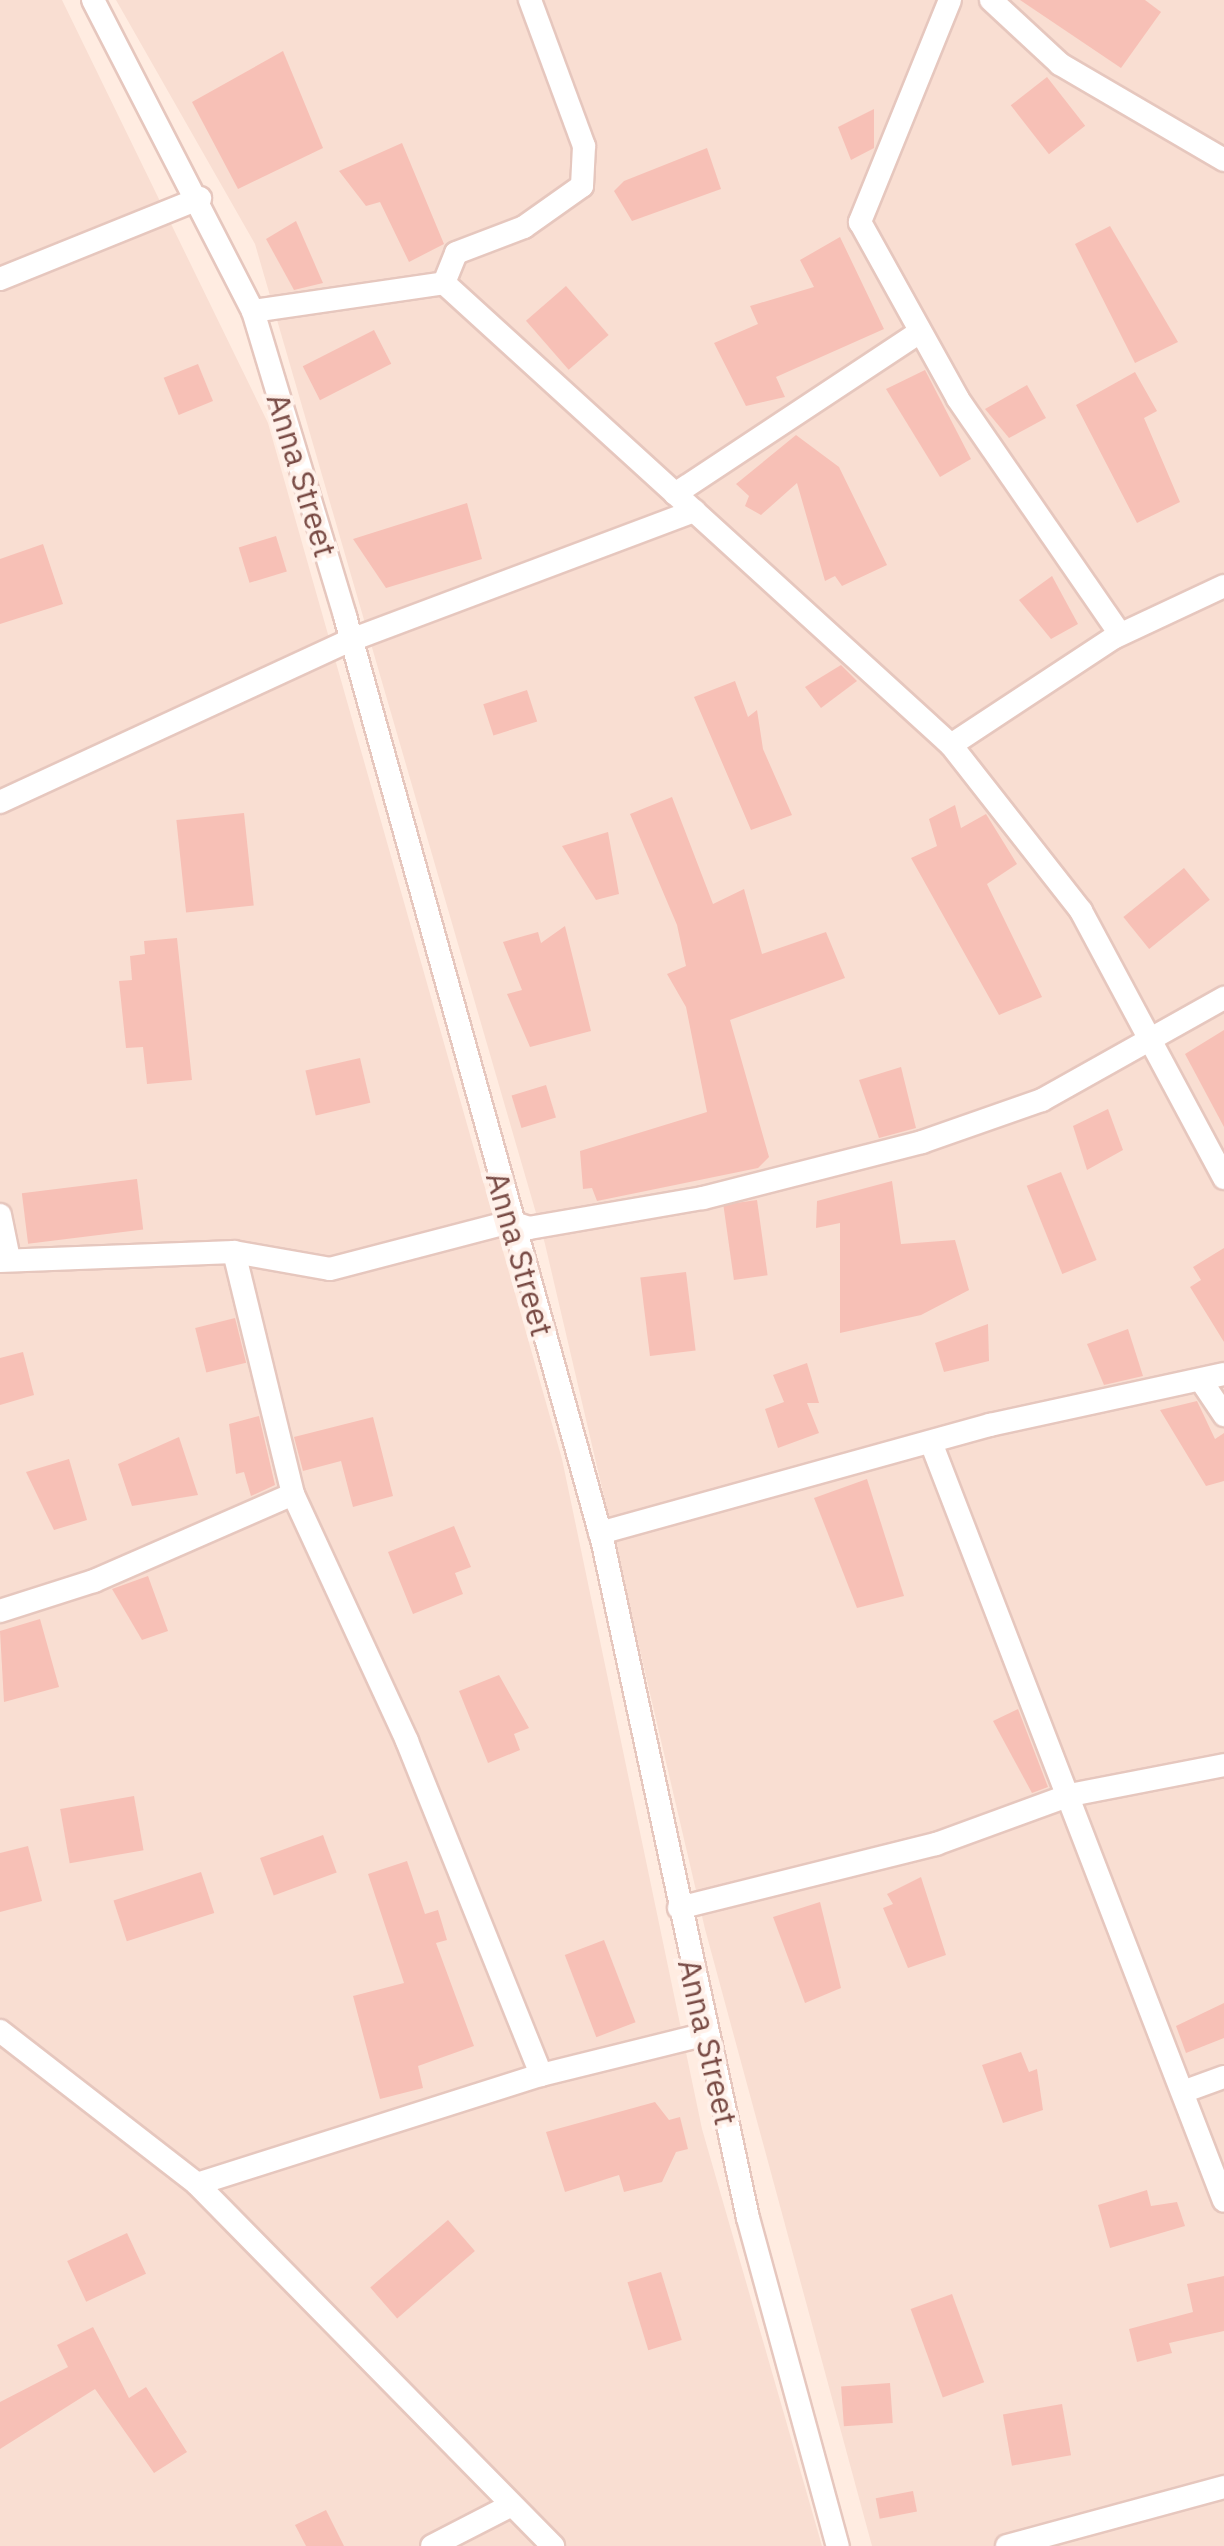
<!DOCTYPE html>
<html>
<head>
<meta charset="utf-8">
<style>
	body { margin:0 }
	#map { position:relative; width:1224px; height:2546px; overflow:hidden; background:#ffece1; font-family:"IBM Plex Sans",sans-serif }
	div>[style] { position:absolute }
	.residential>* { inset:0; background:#f9ded2 }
	.building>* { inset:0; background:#f7c0b6; transform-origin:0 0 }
	.roads { filter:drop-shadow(2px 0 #e6c7be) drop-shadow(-2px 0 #e6c7be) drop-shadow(0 2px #e6c7be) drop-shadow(0 -2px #e6c7be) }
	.minor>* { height:22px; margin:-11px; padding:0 11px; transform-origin:11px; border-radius:11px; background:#fff }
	span { translate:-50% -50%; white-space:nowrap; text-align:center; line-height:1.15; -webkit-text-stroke:8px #fff1ea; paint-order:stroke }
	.street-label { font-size:32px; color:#794b45 }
</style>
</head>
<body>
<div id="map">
	<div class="residential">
		<i style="clip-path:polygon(0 0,62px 0,268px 423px,562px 1459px,702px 2129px,822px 2546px,0 2546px)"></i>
		<i style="clip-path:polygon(116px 0,1224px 0,1224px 2546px,872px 2546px,705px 1929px,545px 1244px,255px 244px)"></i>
	</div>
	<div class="building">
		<i style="clip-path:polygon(1020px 0,1145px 0,1161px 12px,1121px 68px)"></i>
		<i style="clip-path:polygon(283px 51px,323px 148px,238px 189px,192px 102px)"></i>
		<i style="left:1047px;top:77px;width:62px;height:46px;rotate:52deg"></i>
		<i style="clip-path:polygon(874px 109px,874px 148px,851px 160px,838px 127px)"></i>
		<i style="clip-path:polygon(402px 143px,444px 244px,409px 262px,380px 202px,366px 206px,339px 171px)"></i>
		<i style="clip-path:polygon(707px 148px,721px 189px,632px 221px,614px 191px,624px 181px)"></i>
		<i style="clip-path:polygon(296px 221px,323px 283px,294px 290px,266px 239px)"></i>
		<i style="clip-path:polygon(1110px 226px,1178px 342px,1135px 363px,1075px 244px)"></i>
		<i style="clip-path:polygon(840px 237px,884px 329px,776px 377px,785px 397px,746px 406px,714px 343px,758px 324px,750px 306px,814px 287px,800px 260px)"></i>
		<i style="left:566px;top:286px;width:65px;height:53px;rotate:49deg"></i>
		<i style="left:374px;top:330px;width:38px;height:80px;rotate:63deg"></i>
		<i style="left:198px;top:364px;width:40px;height:37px;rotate:68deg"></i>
		<i style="clip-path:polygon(925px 370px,971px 459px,940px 477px,886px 389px)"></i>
		<i style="clip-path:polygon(1135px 372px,1157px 411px,1144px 418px,1180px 502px,1137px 523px,1076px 405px)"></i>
		<i style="clip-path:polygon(1027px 385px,1046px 418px,1009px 438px,985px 409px)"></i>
		<i style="clip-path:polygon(796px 435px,839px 467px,887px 565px,842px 586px,835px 576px,825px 581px,797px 483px,761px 515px,745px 506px,749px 496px,736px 484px)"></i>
		<i style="clip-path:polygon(467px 503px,482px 559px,386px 588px,353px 539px)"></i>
		<i style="left:276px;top:536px;width:37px;height:39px;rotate:73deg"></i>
		<i style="clip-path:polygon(43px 544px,63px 604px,0 624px,0 559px)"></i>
		<i style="clip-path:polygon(1052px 576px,1078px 624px,1051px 639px,1019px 600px)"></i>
		<i style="clip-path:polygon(841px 665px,857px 681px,821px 708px,805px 687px)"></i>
		<i style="clip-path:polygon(735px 681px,748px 717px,757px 710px,763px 749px,792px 815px,751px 830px,694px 697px)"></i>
		<i style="left:527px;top:690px;width:33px;height:46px;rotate:72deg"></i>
		<i style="clip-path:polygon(672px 797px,713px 904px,744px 889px,762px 954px,826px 932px,845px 978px,730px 1020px,769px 1157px,758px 1168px,597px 1201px,592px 1188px,583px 1189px,580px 1151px,707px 1112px,686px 1007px,667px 974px,686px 966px,677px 925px,630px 814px)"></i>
		<i style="clip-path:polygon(955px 805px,961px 828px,986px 814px,1017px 864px,987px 884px,1042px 997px,999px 1015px,911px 858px,937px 846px,929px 819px)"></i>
		<i style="left:244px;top:813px;width:93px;height:68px;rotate:84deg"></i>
		<i style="clip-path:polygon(608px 832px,619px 894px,596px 900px,562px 846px)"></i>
		<i style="left:1184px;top:868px;width:41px;height:78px;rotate:51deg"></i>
		<i style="clip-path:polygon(565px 926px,591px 1031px,530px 1047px,507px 994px,522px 990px,503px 942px,538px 932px,541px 943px)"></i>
		<i style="clip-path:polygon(177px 938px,192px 1080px,147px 1084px,143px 1047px,126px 1048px,119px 981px,132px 980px,130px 956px,145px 954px,144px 941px)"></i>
		<i style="clip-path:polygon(1224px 1030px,1224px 1127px,1185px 1054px)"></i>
		<i style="left:360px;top:1058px;width:46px;height:56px;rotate:77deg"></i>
		<i style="clip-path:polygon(901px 1067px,916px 1128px,879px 1138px,859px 1080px)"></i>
		<i style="left:546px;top:1085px;width:34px;height:36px;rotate:73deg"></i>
		<i style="clip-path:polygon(1108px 1109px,1123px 1150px,1087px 1170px,1073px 1126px)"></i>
		<i style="left:1061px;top:1172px;width:95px;height:37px;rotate:68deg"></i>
		<i style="left:137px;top:1179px;width:51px;height:116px;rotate:83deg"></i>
		<i style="clip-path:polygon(892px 1181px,901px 1244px,955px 1240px,969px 1290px,921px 1315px,840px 1333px,840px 1223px,816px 1228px,817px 1201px)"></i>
		<i style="left:757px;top:1200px;width:76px;height:34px;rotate:82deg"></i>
		<i style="clip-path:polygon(1224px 1248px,1224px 1342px,1190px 1287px,1201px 1280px,1193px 1267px)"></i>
		<i style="left:686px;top:1272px;width:79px;height:46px;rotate:83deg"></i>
		<i style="left:235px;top:1318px;width:46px;height:41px;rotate:76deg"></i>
		<i style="clip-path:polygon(988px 1324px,989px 1361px,944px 1372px,935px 1343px)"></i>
		<i style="clip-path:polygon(1128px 1329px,1143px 1376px,1104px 1385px,1087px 1344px)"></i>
		<i style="clip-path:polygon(23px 1352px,34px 1395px,0 1405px,0 1358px)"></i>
		<i style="clip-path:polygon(807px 1363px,819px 1403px,807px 1403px,819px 1433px,778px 1448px,765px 1409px,784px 1402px,773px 1375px)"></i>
		<i style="clip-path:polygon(1197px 1401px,1215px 1439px,1224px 1433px,1224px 1481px,1206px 1486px,1160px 1410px)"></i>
		<i style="clip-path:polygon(259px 1416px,275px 1485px,251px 1496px,244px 1472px,236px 1474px,229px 1424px)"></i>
		<i style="clip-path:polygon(373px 1417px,393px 1496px,353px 1507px,341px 1461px,303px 1471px,294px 1437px)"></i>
		<i style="clip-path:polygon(179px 1437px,198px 1495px,132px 1506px,118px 1464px)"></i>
		<i style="clip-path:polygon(69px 1459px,87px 1520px,54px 1530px,26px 1472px)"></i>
		<i style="clip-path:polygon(867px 1479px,904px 1596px,857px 1608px,814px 1498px)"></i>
		<i style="clip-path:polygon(454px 1526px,471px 1567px,455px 1573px,463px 1594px,413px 1614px,388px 1552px)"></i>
		<i style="clip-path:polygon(148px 1576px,168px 1631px,142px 1640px,112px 1589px)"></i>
		<i style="clip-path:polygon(40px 1619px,59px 1687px,4px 1702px,0 1631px)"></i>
		<i style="clip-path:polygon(499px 1675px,529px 1728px,514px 1734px,520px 1750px,488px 1763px,459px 1691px)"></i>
		<i style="clip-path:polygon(1018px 1709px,1048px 1787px,1032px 1793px,993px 1721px)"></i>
		<i style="left:134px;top:1796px;width:55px;height:75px;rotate:80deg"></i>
		<i style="left:323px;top:1835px;width:40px;height:67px;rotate:70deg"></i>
		<i style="clip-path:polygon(28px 1846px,42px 1901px,0 1912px,0 1853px)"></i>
		<i style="clip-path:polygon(407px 1861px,425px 1914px,438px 1910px,447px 1940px,436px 1943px,474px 2046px,418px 2066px,423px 2088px,380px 2099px,353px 1996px,404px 1983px,368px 1874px)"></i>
		<i style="left:201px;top:1872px;width:43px;height:92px;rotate:72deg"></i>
		<i style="clip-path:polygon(921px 1877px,946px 1955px,908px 1968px,883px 1908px,893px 1904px,887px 1894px)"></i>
		<i style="clip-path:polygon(820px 1902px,841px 1988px,805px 2003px,773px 1917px)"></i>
		<i style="left:604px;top:1940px;width:88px;height:42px;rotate:69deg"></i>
		<i style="clip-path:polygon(1224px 2003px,1224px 2038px,1186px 2053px,1176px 2026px)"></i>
		<i style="clip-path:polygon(1021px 2052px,1029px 2072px,1037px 2069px,1043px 2110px,1003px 2123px,982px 2065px)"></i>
		<i style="clip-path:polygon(655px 2102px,669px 2120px,680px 2117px,688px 2149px,676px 2152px,662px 2182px,624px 2192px,619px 2175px,565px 2192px,546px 2132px)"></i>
		<i style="clip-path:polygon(1147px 2190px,1151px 2206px,1177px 2202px,1185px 2226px,1110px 2248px,1098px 2205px)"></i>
		<i style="left:448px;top:2220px;width:41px;height:103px;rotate:49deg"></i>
		<i style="left:127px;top:2233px;width:45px;height:66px;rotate:65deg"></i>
		<i style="left:661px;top:2272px;width:71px;height:35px;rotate:73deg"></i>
		<i style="clip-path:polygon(1224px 2276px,1224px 2331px,1169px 2343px,1172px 2353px,1137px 2362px,1129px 2329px,1193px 2312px,1187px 2284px)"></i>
		<i style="left:952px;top:2294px;width:94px;height:44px;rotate:70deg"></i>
		<i style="clip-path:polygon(93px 2327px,129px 2398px,146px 2387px,187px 2452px,154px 2473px,95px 2389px,0 2449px,0 2402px,68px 2367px,57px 2345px)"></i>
		<i style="left:890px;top:2383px;width:40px;height:49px;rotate:86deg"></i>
		<i style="left:1062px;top:2404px;width:52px;height:60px;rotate:80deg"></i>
		<i style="left:913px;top:2491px;width:21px;height:38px;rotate:79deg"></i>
		<i style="clip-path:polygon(326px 2510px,344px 2546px,306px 2546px,295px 2525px)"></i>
	</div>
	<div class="roads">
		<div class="minor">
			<i style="left:93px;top:0;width:350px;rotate:62.8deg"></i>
			<i style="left:253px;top:311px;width:319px;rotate:73.2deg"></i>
			<i style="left:345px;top:616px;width:962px;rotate:74.45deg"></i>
			<i style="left:603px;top:1543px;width:690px;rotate:77.88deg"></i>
			<i style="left:748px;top:2218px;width:340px;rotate:74.7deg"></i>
			<i style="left:950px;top:0;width:240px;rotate:112.1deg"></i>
			<i style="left:860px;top:222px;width:202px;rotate:61deg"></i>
			<i style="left:958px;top:399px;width:285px;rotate:55.4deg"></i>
			<i style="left:991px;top:0;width:94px;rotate:42.8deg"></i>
			<i style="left:1060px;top:64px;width:190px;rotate:30.3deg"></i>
			<i style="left:0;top:279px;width:216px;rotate:-22deg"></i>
			<i style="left:444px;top:283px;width:32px;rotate:-68deg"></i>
			<i style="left:456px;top:253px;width:73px;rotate:-20.9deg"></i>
			<i style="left:524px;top:227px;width:71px;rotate:-35.3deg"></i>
			<i style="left:582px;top:186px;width:40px;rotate:-87.1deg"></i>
			<i style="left:584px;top:146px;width:156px;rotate:-110.3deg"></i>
			<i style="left:253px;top:311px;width:193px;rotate:-8.3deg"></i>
			<i style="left:444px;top:283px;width:686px;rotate:42.34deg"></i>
			<i style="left:951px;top:745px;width:211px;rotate:51.9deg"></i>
			<i style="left:1081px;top:911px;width:303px;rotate:61.8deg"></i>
			<i style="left:675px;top:494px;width:294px;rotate:-33.5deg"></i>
			<i style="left:951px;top:745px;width:196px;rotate:-33.4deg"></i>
			<i style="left:1115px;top:637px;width:120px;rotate:-25.1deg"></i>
			<i style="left:0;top:802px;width:387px;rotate:-24.8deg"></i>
			<i style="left:351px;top:640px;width:367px;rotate:-20.6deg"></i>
			<i style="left:0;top:1215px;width:45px;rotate:78.4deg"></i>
			<i style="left:234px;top:1252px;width:249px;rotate:76.3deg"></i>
			<i style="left:293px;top:1494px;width:272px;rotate:65.2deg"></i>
			<i style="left:407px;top:1741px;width:360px;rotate:68.1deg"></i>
			<i style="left:0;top:1261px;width:234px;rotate:-2.2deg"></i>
			<i style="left:234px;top:1252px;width:97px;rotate:10deg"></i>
			<i style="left:330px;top:1269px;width:187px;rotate:-14.6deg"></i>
			<i style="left:511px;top:1222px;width:19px;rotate:18deg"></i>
			<i style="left:529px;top:1228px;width:177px;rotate:-9.8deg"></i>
			<i style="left:703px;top:1198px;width:226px;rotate:-14.3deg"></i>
			<i style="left:922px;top:1142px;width:127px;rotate:-19.3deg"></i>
			<i style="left:1042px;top:1100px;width:209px;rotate:-29.3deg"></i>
			<i style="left:1202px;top:1382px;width:40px;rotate:56deg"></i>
			<i style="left:932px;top:1445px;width:810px;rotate:68.88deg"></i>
			<i style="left:600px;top:1533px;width:405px;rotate:-15.5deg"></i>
			<i style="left:990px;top:1425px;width:239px;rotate:-12.3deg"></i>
			<i style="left:0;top:1611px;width:99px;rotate:-17.7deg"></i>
			<i style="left:94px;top:1581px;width:217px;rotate:-23.6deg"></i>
			<i style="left:679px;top:1908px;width:265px;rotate:-14deg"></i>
			<i style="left:936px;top:1844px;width:143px;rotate:-20.1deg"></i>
			<i style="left:1070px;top:1795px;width:157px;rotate:-11deg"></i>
			<i style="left:0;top:2031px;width:249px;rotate:37.8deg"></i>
			<i style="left:197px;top:2184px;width:508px;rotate:45.48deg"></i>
			<i style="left:1188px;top:2090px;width:38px;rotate:-20deg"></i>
			<i style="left:197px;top:2184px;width:361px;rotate:-17.6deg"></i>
			<i style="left:541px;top:2075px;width:171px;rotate:-13.9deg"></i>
			<i style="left:432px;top:2546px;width:85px;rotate:-27.2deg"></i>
			<i style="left:1007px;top:2546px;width:225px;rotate:-15.2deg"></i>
		</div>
	</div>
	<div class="street-label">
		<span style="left:302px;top:475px;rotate:73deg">Anna Street</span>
		<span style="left:520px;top:1254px;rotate:74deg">Anna Street</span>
		<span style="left:708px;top:2042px;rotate:77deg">Anna Street</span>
	</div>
</div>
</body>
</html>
